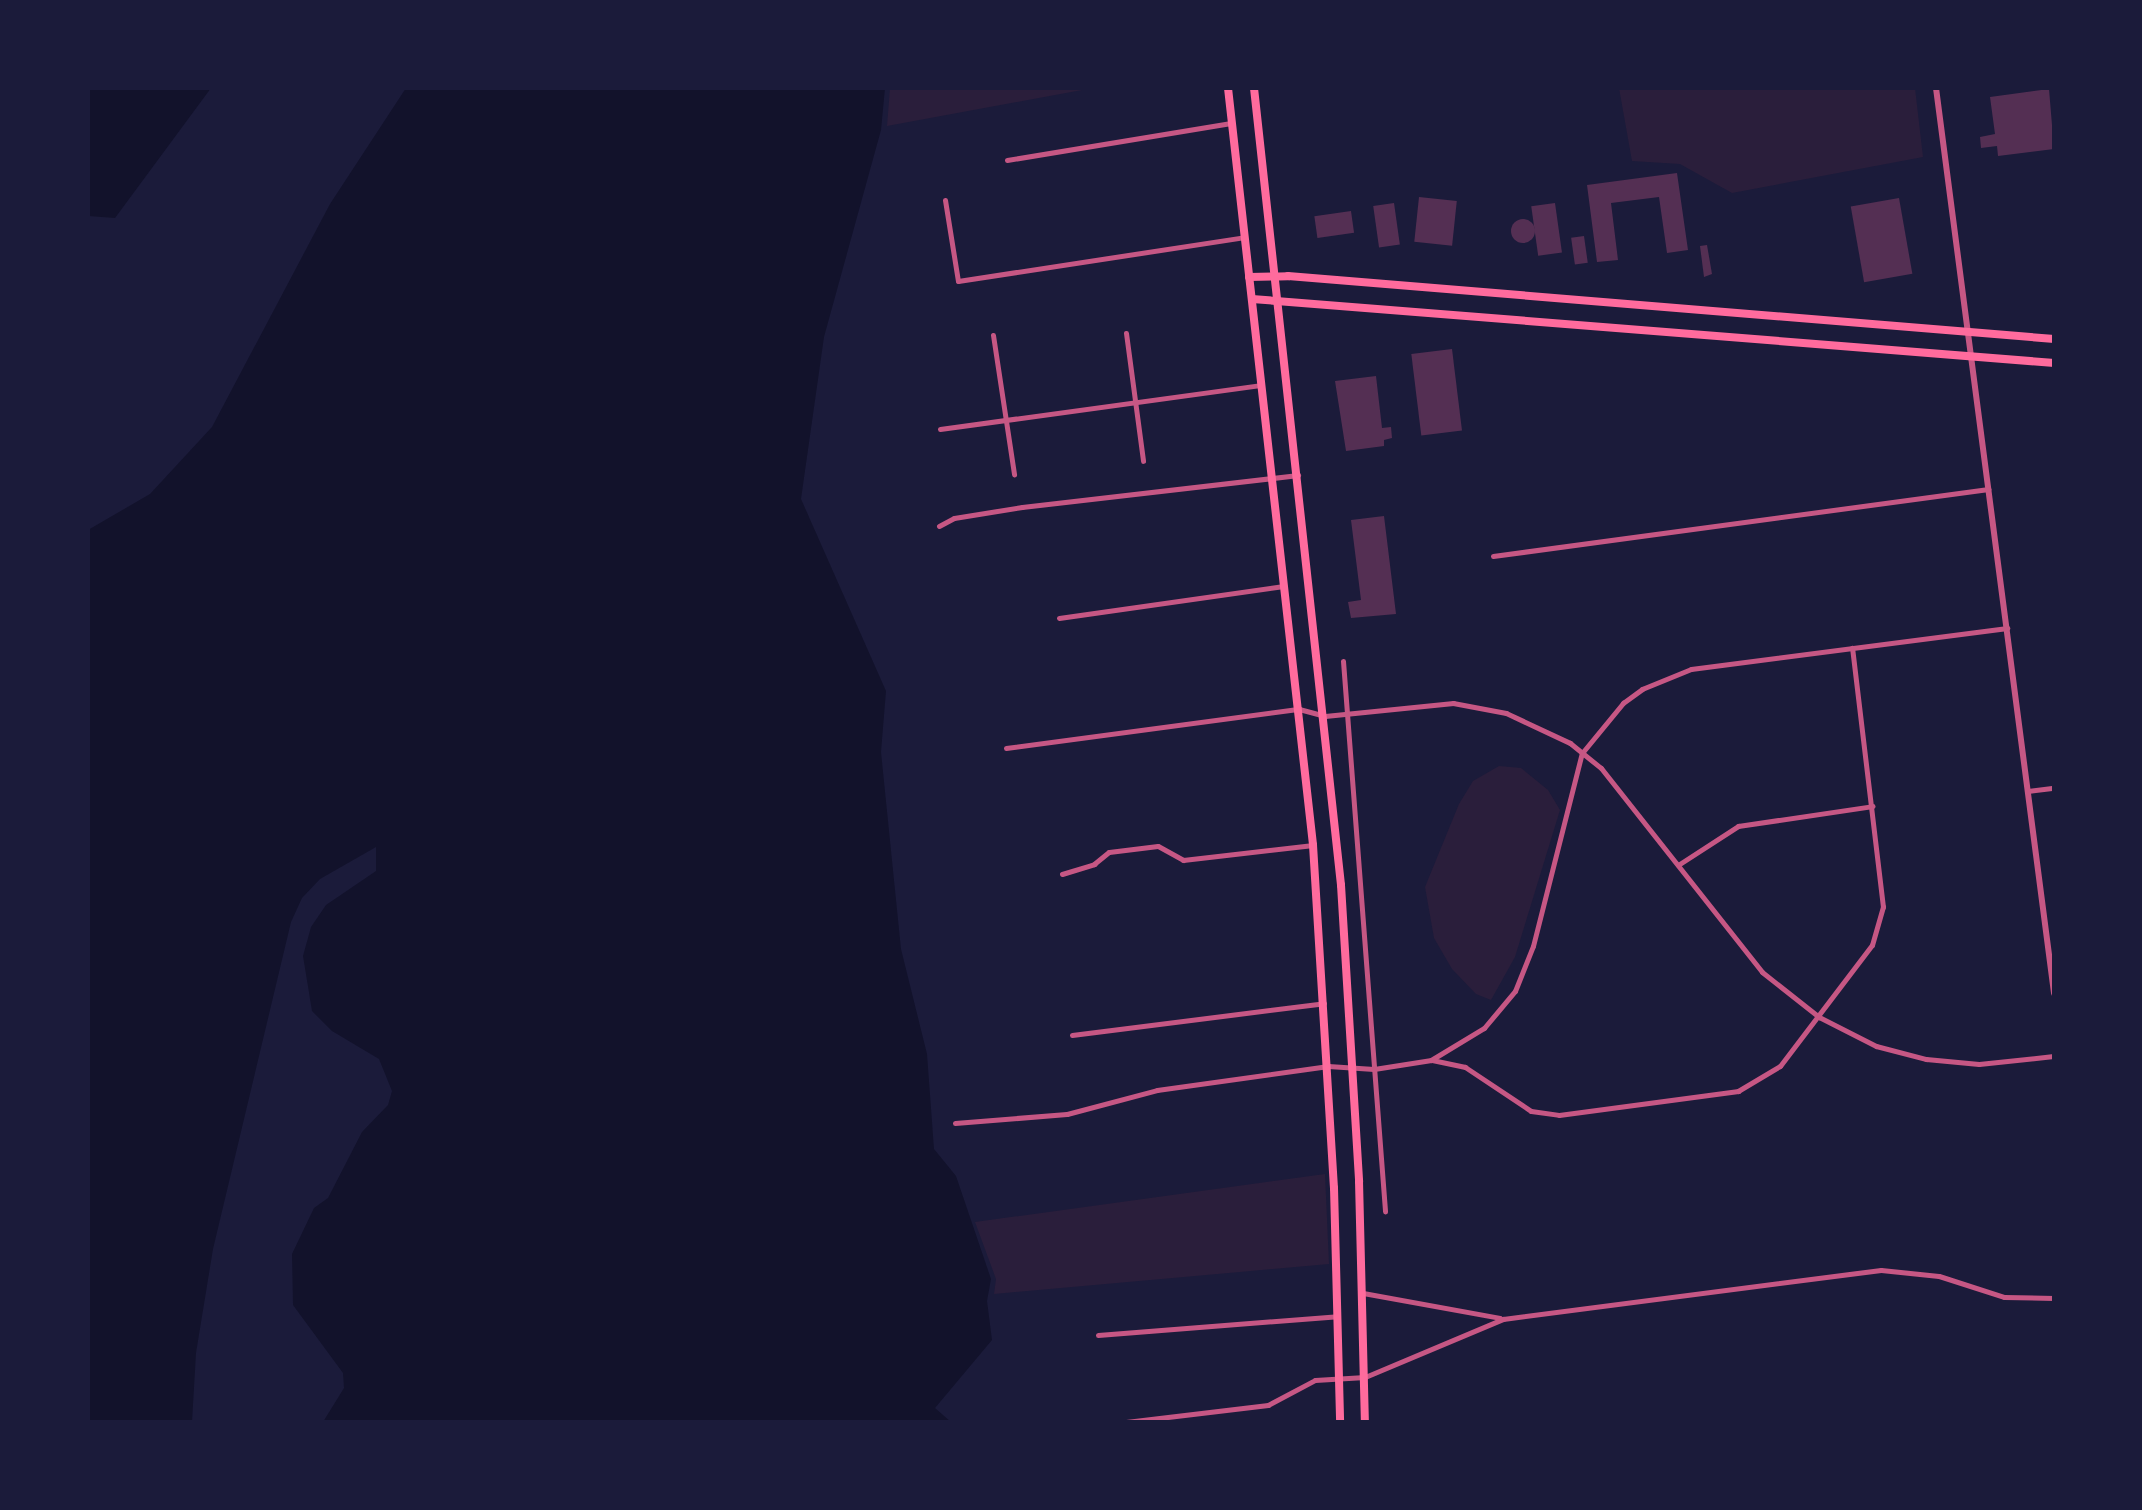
<!DOCTYPE html>
<html>
<head>
<meta charset="utf-8">
<style>
	body { margin:0 }
	#map { position:relative; width:2142px; height:1510px; overflow:hidden; background:#1b1b3a; font-family:"Public Sans",sans-serif }
	div>[style] { position:absolute }
	.green>* { inset:0; background:#2a1e3b }
	.water>* { inset:0; background:#12122b }
	.building>* { inset:0; background:#542f53; transform-origin:0 0 }
	.round { border-radius:50% }
	.minor>* { height:5px; margin:-2.5px; padding:0 2.5px; transform-origin:2.5px; border-radius:2.5px; background:#c65784 }
	.tertiary>* { height:6px; margin:-3px; padding:0 3px; transform-origin:3px; border-radius:3px; background:#c65784 }
	.primary>* { height:8px; margin:-4px; padding:0 4px; transform-origin:4px; border-radius:4px; background:#ff6b9d }
	.trunk>* { height:8px; margin:-4px; padding:0 4px; transform-origin:4px; border-radius:4px; background:#ff6b9d }
	span { translate:-50% -50%; white-space:nowrap; text-align:center; line-height:1.15; -webkit-text-stroke:7px #1b1b3a; paint-order:stroke }
	.frame { position:absolute; inset:0; border:90px solid #1b1b3a; pointer-events:none }
</style>
</head>
<body>
<div id="map">
	<div class="green">
		<i style="clip-path:polygon(890px 88px,1093px 88px,887px 126px)"></i>
		<i style="clip-path:polygon(1619px 88px,1915px 88px,1923px 157px,1732px 193px,1680px 164px,1632px 161px)"></i>
		<i style="clip-path:polygon(1499px 766px,1521px 768px,1548px 790px,1560px 810px,1515px 957px,1491px 1000px,1476px 994px,1452px 969px,1434px 938px,1425px 887px,1459px 804px,1473px 781px)"></i>
		<i style="clip-path:polygon(1325px 1174px,1329px 1264px,994px 1294px,996px 1279px,975px 1222px)"></i>
	</div>
	<div class="water">
		<i style="clip-path:polygon(88px 88px,211px 88px,115px 218px,88px 216px)"></i>
		<i style="clip-path:polygon(406px 88px,885px 88px,881px 130px,824px 337px,801px 499px,886px 691px,881px 752px,901px 949px,927px 1054px,934px 1149px,956px 1176px,991px 1279px,987px 1301px,992px 1340px,935px 1408px,951px 1422px,323px 1422px,344px 1388px,343px 1373px,293px 1305px,292px 1254px,314px 1208px,328px 1198px,362px 1132px,388px 1105px,392px 1091px,379px 1059px,332px 1031px,312px 1011px,303px 956px,311px 927px,326px 905px,376px 871px,376px 847px,320px 879px,302px 898px,291px 922px,213px 1249px,196px 1353px,192px 1422px,88px 1422px,88px 530px,150px 494px,212px 427px,330px 204px)"></i>
	</div>
	<div class="building">
		<i style="clip-path:polygon(2049px 89px,2054px 149px,1998px 156px,1997px 146px,1981px 148px,1980px 137px,1995px 134px,1990px 97px)"></i>
		<i style="clip-path:polygon(1677px 173px,1688px 250px,1667px 253px,1659px 197px,1611px 203px,1618px 260px,1597px 262px,1587px 185px)"></i>
		<i style="left:1419px;top:197px;width:38px;height:45px;rotate:6deg"></i>
		<i style="left:1899px;top:198px;width:77px;height:49px;rotate:80deg"></i>
		<i style="left:1394px;top:203px;width:42px;height:21px;rotate:82deg"></i>
		<i style="left:1555px;top:203px;width:50px;height:24px;rotate:82deg"></i>
		<i style="left:1351px;top:211px;width:22px;height:37px;rotate:82deg"></i>
		<i class="round" style="left:1511px;top:219px;width:24px;height:24px"></i>
		<i style="left:1584px;top:236px;width:27px;height:13px;rotate:82deg"></i>
		<i style="clip-path:polygon(1707px 245px,1712px 274px,1704px 277px,1700px 246px)"></i>
		<i style="left:1452px;top:349px;width:82px;height:41px;rotate:83deg"></i>
		<i style="clip-path:polygon(1376px 376px,1382px 428px,1391px 427px,1392px 438px,1384px 440px,1384px 446px,1346px 451px,1335px 381px)"></i>
		<i style="clip-path:polygon(1384px 516px,1396px 614px,1351px 618px,1348px 602px,1361px 600px,1351px 520px)"></i>
	</div>
	<div class="minor">
		<i style="left:1007px;top:160px;width:227px;rotate:-9.4deg"></i>
		<i style="left:945px;top:200px;width:82px;rotate:80.9deg"></i>
		<i style="left:958px;top:281px;width:290px;rotate:-8.7deg"></i>
		<i style="left:1126px;top:333px;width:129px;rotate:82.4deg"></i>
		<i style="left:993px;top:335px;width:141px;rotate:81.4deg"></i>
		<i style="left:940px;top:429px;width:325px;rotate:-7.8deg"></i>
		<i style="left:939px;top:526px;width:17px;rotate:-28deg"></i>
		<i style="left:954px;top:518px;width:69px;rotate:-9.2deg"></i>
		<i style="left:1022px;top:507px;width:278px;rotate:-6.6deg"></i>
		<i style="left:1493px;top:556px;width:500px;rotate:-7.7deg"></i>
		<i style="left:1059px;top:618px;width:227px;rotate:-8.1deg"></i>
		<i style="left:1343px;top:661px;width:552px;rotate:85.63deg"></i>
		<i style="left:1006px;top:748px;width:296px;rotate:-7.6deg"></i>
		<i style="left:1299px;top:709px;width:27px;rotate:15deg"></i>
		<i style="left:1325px;top:716px;width:129px;rotate:-5.8deg"></i>
		<i style="left:1453px;top:703px;width:54px;rotate:10.7deg"></i>
		<i style="left:1506px;top:713px;width:71px;rotate:25.1deg"></i>
		<i style="left:1570px;top:743px;width:40px;rotate:39deg"></i>
		<i style="left:1601px;top:768px;width:260px;rotate:51.7deg"></i>
		<i style="left:1762px;top:972px;width:73px;rotate:38.3deg"></i>
		<i style="left:1819px;top:1017px;width:64px;rotate:27deg"></i>
		<i style="left:1876px;top:1046px;width:52px;rotate:14.6deg"></i>
		<i style="left:1926px;top:1059px;width:53px;rotate:5.4deg"></i>
		<i style="left:1979px;top:1064px;width:75px;rotate:-6.1deg"></i>
		<i style="left:2028px;top:791px;width:26px;rotate:-7deg"></i>
		<i style="left:1678px;top:865px;width:72px;rotate:-33deg"></i>
		<i style="left:1738px;top:826px;width:136px;rotate:-8.4deg"></i>
		<i style="left:1062px;top:874px;width:34px;rotate:-17deg"></i>
		<i style="left:1094px;top:864px;width:19px;rotate:-39deg"></i>
		<i style="left:1109px;top:852px;width:49px;rotate:-7deg"></i>
		<i style="left:1158px;top:846px;width:29px;rotate:29deg"></i>
		<i style="left:1183px;top:860px;width:131px;rotate:-6.6deg"></i>
		<i style="left:1072px;top:1035px;width:254px;rotate:-7.2deg"></i>
		<i style="left:1432px;top:1060px;width:34px;rotate:12deg"></i>
		<i style="left:1465px;top:1067px;width:79px;rotate:33.7deg"></i>
		<i style="left:1531px;top:1111px;width:28px;rotate:8deg"></i>
		<i style="left:1559px;top:1115px;width:181px;rotate:-7.6deg"></i>
		<i style="left:1738px;top:1091px;width:49px;rotate:-30.8deg"></i>
		<i style="left:1780px;top:1066px;width:152px;rotate:-52.8deg"></i>
		<i style="left:1872px;top:945px;width:40px;rotate:-74deg"></i>
		<i style="left:1883px;top:907px;width:261px;rotate:-96.8deg"></i>
		<i style="left:955px;top:1123px;width:112px;rotate:-4.6deg"></i>
		<i style="left:1067px;top:1114px;width:93px;rotate:-14.9deg"></i>
		<i style="left:1157px;top:1090px;width:173px;rotate:-8deg"></i>
		<i style="left:1328px;top:1066px;width:46px;rotate:3.7deg"></i>
		<i style="left:1374px;top:1069px;width:58px;rotate:-9deg"></i>
		<i style="left:1431px;top:1060px;width:62px;rotate:-31.1deg"></i>
		<i style="left:1484px;top:1028px;width:48px;rotate:-50deg"></i>
		<i style="left:1515px;top:991px;width:48px;rotate:-68.2deg"></i>
		<i style="left:1533px;top:946px;width:199px;rotate:-75.8deg"></i>
		<i style="left:1582px;top:753px;width:65px;rotate:-50.6deg"></i>
		<i style="left:1623px;top:703px;width:24px;rotate:-36deg"></i>
		<i style="left:1642px;top:689px;width:53px;rotate:-22.2deg"></i>
		<i style="left:1691px;top:669px;width:319px;rotate:-7.4deg"></i>
		<i style="left:1363px;top:1293px;width:139px;rotate:10.3deg"></i>
		<i style="left:1098px;top:1335px;width:240px;rotate:-4.5deg"></i>
		<i style="left:1126px;top:1422px;width:143px;rotate:-6.8deg"></i>
		<i style="left:1268px;top:1405px;width:53px;rotate:-28deg"></i>
		<i style="left:1315px;top:1380px;width:50px;rotate:-3.4deg"></i>
		<i style="left:1365px;top:1377px;width:150px;rotate:-22.8deg"></i>
		<i style="left:1503px;top:1319px;width:381px;rotate:-7.4deg"></i>
		<i style="left:1881px;top:1270px;width:58px;rotate:5.9deg"></i>
		<i style="left:1939px;top:1276px;width:68px;rotate:17.9deg"></i>
		<i style="left:2004px;top:1297px;width:50px;rotate:1.1deg"></i>
	</div>
	<div class="tertiary">
		<i style="left:1936px;top:88px;width:913px;rotate:82.57deg"></i>
	</div>
	<div class="primary">
		<i style="left:1249px;top:277px;width:39px;rotate:-1deg"></i>
		<i style="left:1288px;top:276px;width:769px;rotate:4.7deg"></i>
		<i style="left:1252px;top:299px;width:805px;rotate:4.56deg"></i>
	</div>
	<div class="trunk">
		<i style="left:1228px;top:88px;width:762px;rotate:83.59deg"></i>
		<i style="left:1313px;top:845px;width:344px;rotate:86.5deg"></i>
		<i style="left:1334px;top:1188px;width:234px;rotate:88.5deg"></i>
		<i style="left:1254px;top:88px;width:802px;rotate:83.77deg"></i>
		<i style="left:1341px;top:885px;width:297px;rotate:86.5deg"></i>
		<i style="left:1359px;top:1181px;width:241px;rotate:88.6deg"></i>
	</div>
	<div class="frame"></div>
</div>
</body>
</html>
